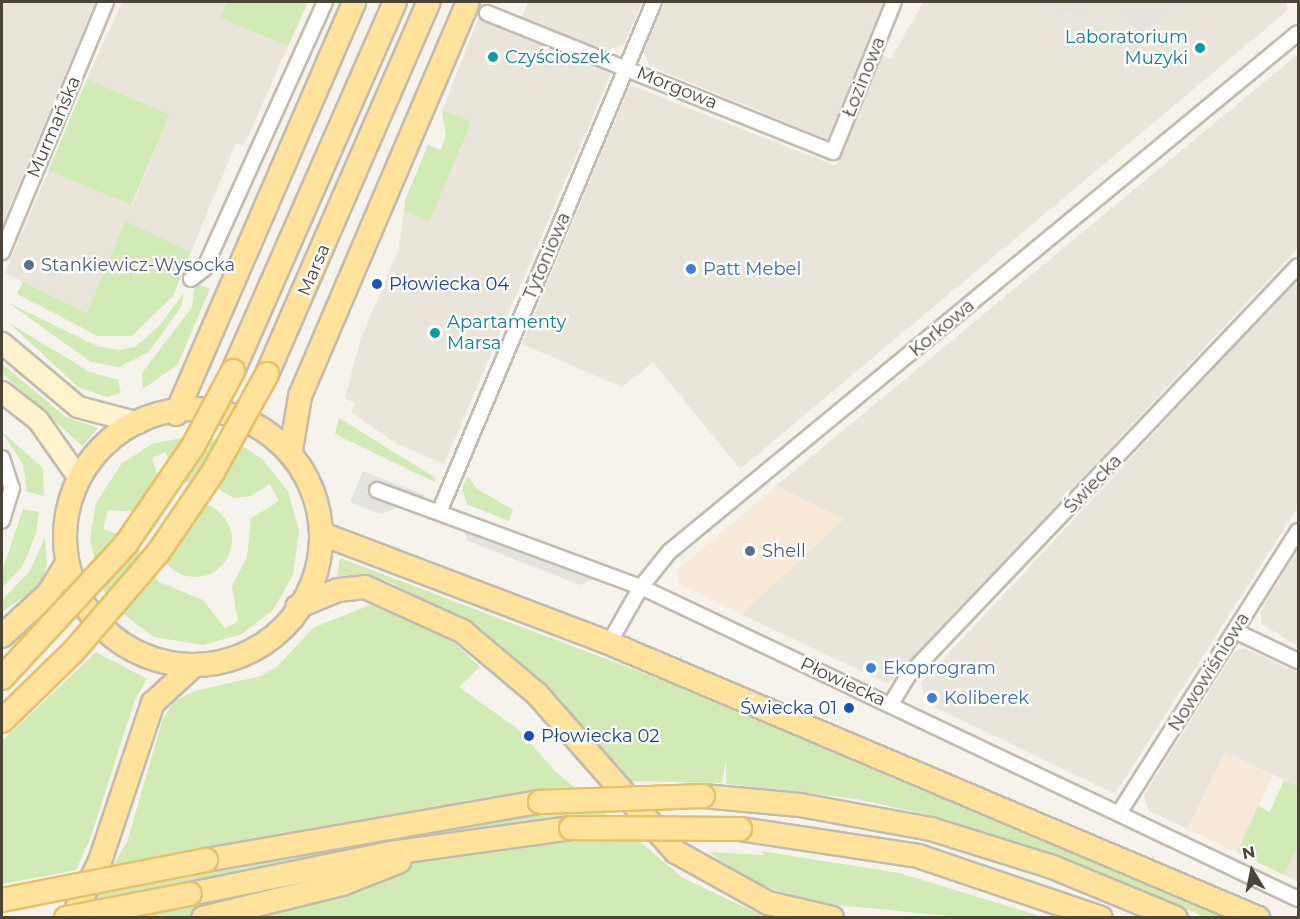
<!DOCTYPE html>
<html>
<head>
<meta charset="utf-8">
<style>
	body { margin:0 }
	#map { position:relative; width:1300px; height:919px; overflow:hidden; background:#f6f3ec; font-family:Montserrat,sans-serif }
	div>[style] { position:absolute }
	.residential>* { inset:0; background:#eae5da }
	.commercial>* { inset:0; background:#f7ead8; transform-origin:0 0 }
	.industrial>* { inset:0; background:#e6e2dd }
	.green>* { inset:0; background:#d2eab5; transform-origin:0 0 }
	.round { border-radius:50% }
	.parking>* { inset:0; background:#e5e3e0 }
	.roads { filter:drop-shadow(2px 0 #c2bbae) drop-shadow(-2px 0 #c2bbae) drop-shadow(0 2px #c2bbae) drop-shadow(0 -2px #c2bbae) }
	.minor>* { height:14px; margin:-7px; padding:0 7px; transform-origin:7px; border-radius:7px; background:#fff }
	.secondary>* { height:20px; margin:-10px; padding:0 10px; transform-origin:10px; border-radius:10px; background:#fff3cd }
	.primary>* { height:22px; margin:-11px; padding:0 11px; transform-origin:11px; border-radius:11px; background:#ffe39c }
	.primary>.ring { margin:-11px; padding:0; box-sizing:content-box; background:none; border:22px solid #ffe39c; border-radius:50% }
	.bridges { filter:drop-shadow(2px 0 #e6c16a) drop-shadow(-2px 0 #e6c16a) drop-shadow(0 2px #e6c16a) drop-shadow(0 -2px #e6c16a) }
	.primary-bridge>* { height:22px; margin:-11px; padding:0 11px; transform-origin:11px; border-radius:11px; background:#ffe39c }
	.dots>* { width:16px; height:16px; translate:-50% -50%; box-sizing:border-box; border:3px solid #fff; border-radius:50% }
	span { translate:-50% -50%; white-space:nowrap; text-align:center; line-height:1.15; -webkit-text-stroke:4.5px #fff; paint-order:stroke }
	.culture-label { font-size:18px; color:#0d838f }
	.right { translate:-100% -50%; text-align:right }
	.left { translate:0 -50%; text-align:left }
	.street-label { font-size:18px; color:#4b4439 }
	.service-label { font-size:18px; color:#4e5e75 }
	.shop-label { font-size:18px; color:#366cbe }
	.transit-label { font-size:18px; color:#164399 }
	.frame { position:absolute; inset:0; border:3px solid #4b4439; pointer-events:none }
	.north { position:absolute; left:1222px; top:841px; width:60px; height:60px; -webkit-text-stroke:4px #fff; paint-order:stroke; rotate:350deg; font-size:16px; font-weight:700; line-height:24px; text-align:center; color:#4b4439 }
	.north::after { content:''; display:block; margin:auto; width:21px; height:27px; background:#4b4439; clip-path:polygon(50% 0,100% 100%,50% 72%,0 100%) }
</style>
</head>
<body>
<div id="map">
	<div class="residential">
		<i style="clip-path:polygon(2px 2px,95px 2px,2px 225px)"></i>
		<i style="clip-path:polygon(122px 2px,227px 2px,220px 18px,288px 46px,244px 146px,236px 143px,191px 252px,125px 222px,87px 313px,5px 273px,49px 170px,132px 206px,170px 114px,87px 79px)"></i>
		<i style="clip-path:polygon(528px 2px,642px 2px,624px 44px,606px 51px,522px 18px)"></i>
		<i style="clip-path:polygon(665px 2px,884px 2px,827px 139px,650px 66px,644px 52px)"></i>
		<i style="clip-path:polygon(923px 2px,1052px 2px,1050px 8px,1072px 18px,1092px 2px,1112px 2px,1140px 34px,1179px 2px,1286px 2px,1288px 10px,740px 469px,653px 362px,622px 387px,522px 344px,630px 85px,836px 166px,881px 55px,891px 59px)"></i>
		<i style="clip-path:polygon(478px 19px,611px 74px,444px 464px,397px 444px,351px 412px,355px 403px,345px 398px,360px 341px,399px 248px,404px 210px,429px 221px,472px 123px,442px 110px)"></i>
		<i style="clip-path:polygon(1298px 54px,1298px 248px,888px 684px,741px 614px,844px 519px,776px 486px)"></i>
		<i style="clip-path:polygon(1298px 279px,1298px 507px,1115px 794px,926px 703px,921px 683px)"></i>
		<i style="clip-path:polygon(1298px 550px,1298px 646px,1261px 624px,1261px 610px)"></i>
		<i style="clip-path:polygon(1245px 648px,1298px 673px,1298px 786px,1225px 753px,1188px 829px,1149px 811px,1144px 795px,1235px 651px)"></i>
		<i style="clip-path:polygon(1298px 846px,1298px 882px,1284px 875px)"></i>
	</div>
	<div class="commercial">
		<i style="clip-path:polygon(776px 486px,844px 519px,741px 614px,679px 584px,677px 570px)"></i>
		<i style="left:1225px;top:753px;width:53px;height:85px;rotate:25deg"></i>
	</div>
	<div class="industrial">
		<i style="clip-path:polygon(1052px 2px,1092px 2px,1073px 18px,1049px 7px)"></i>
		<i style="clip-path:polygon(1112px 2px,1179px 2px,1140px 34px)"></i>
	</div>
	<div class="green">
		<i style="clip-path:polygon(227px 2px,308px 2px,288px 46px,220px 18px)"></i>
		<i style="left:87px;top:79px;width:90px;height:99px;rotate:23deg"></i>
		<i style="clip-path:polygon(442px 110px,472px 122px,429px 222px,404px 210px,405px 200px,428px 145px,441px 150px,446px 136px)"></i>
		<i style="clip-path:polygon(125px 221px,191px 252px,173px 296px,132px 336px,98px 336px,17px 294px,23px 282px,87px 313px)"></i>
		<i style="clip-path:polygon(195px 283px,210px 289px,178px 364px,143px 389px,142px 373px,192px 307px)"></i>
		<i style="clip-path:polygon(184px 293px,181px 307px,149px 352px,119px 367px,91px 362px,7px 302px,97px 346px,119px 350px,135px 347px,159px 326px)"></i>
		<i style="clip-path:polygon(9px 323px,90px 372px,118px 380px,121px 393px,107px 397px,78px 387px)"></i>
		<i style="clip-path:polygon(2px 364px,66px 417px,98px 428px,82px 446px,2px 373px)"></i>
		<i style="clip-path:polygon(339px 418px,436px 478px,434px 482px,335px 434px)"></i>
		<i style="clip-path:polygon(2px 432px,43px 468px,44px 496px,27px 492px,23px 464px)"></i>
		<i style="clip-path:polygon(evenodd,196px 435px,239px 444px,262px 459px,288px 491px,299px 531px,293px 575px,273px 610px,242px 634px,203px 645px,154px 637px,115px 608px,101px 587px,90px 539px,96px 503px,122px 463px,152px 444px,196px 435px,165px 452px,183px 482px,210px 485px,234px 498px,251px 496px,270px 484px,279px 501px,251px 518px,247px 557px,232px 586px,238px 622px,225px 628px,203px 600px,159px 582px,132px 538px,103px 529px,108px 510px,141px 512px,160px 484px,152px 458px,165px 452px)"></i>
		<i style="clip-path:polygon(468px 476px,476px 488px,513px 510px,509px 521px,467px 504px,462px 489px)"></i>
		<i class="round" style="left:158px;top:503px;width:74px;height:74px"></i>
		<i style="clip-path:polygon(23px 509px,39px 512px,36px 534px,22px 567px,2px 588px,2px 572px)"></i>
		<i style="clip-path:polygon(45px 537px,47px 564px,41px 585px,2px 612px,2px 600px,30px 571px)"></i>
		<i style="clip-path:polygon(340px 558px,709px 698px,1227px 917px,1205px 917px,1059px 857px,945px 819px,857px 799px,726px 784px,726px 759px,722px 783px,625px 781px,552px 693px,497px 642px,390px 582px,365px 574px,337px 576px)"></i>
		<i style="clip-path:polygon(370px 605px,448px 637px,480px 667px,459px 687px,519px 730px,555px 771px,683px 878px,765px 917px,80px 918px,127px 842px,163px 718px,175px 701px,194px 691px,260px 676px,277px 667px,313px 628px)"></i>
		<i style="clip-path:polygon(96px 652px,147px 679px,135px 700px,90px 839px,76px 870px,2px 884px,2px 741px)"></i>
		<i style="clip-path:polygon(1284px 780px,1298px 786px,1298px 846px,1284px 875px,1237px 852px,1258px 806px,1270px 812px)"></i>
		<i style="clip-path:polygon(761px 851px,899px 873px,1043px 917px,960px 917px,817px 903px,751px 882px,709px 852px,764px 855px)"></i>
	</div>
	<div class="parking">
		<i style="clip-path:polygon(363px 471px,425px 495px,423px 500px,371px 481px,366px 493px,401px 506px,381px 514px,350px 502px)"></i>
		<i style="clip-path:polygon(462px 527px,595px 578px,580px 585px,468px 541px)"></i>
	</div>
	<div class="roads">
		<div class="minor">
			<i style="left:487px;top:13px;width:373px;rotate:21.9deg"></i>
			<i style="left:833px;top:152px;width:162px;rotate:-67.9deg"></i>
			<i style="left:2px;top:252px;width:271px;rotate:-67.4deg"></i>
			<i style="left:191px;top:279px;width:16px;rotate:-38deg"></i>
			<i style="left:204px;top:269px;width:293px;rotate:-65.6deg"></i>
			<i style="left:2px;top:458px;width:32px;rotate:72deg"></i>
			<i style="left:12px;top:488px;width:34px;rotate:107deg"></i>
			<i style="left:377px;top:490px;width:281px;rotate:20.2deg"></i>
			<i style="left:641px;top:587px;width:727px;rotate:25.4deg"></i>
			<i style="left:440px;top:510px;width:551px;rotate:-67.16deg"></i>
			<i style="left:1235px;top:631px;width:70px;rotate:25.5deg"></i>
			<i style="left:609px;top:643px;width:64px;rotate:-60.3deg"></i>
			<i style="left:641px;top:587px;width:45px;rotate:-51.3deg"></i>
			<i style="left:669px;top:552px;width:815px;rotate:-39.53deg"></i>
			<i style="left:891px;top:704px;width:31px;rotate:-59deg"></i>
			<i style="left:907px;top:677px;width:567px;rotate:-46.43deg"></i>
			<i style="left:1119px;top:813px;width:334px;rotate:-57.6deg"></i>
		</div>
		<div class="secondary">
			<i style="left:2px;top:343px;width:99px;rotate:40.1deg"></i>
			<i style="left:78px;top:407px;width:63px;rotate:14.7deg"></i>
			<i style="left:2px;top:392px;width:46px;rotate:37.9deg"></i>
			<i style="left:38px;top:420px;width:70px;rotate:54.9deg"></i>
		</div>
		<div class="primary">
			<i style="left:233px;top:371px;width:403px;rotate:-66.3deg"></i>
			<i style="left:267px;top:374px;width:406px;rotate:-66.5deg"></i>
			<i class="ring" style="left:65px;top:409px;width:234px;height:234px"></i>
			<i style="left:176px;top:414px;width:449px;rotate:-66.6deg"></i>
			<i style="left:291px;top:450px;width:55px;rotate:-80.5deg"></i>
			<i style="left:300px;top:396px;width:428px;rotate:-66.9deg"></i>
			<i style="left:325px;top:535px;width:304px;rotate:20.8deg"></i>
			<i style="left:609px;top:643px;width:705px;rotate:22.96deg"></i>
			<i style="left:297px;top:607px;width:44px;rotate:-22.5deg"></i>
			<i style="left:338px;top:590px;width:27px;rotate:-6deg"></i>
			<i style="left:365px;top:587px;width:107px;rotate:24.4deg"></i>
			<i style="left:462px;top:631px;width:98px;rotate:40deg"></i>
			<i style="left:537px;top:694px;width:210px;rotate:48.7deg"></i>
			<i style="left:676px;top:852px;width:105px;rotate:29deg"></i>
			<i style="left:768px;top:903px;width:66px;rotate:13.2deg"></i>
			<i style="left:2px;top:636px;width:62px;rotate:-42.4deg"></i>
			<i style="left:48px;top:594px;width:32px;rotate:-58deg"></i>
			<i style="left:703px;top:796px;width:97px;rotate:5.3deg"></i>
			<i style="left:800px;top:805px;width:133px;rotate:10.4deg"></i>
			<i style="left:931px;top:829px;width:125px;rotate:17.3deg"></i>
			<i style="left:1050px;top:866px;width:136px;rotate:22.4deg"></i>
			<i style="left:740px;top:829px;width:180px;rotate:8.6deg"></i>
			<i style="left:918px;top:856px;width:193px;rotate:18.7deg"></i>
			<i style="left:206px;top:860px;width:339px;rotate:-9.9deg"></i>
			<i style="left:190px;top:894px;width:205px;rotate:-11.5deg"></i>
			<i style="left:391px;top:853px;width:182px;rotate:-7.9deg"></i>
			<i style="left:72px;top:918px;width:64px;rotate:-63.8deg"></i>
			<i style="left:100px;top:861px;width:167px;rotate:-71.5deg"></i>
			<i style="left:153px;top:703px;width:53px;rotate:-42.7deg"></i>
			<i style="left:203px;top:918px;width:143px;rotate:-13.7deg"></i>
			<i style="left:342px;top:884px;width:62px;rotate:-21.6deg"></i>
		</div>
	</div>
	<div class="bridges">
		<div class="primary-bridge">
			<i style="left:2px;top:678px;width:183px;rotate:-47.2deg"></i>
			<i style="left:126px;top:544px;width:119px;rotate:-55.6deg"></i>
			<i style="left:193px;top:446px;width:85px;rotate:-61.9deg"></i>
			<i style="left:2px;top:721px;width:99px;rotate:-44.2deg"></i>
			<i style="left:73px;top:652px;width:130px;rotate:-49.4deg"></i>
			<i style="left:158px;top:553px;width:98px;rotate:-55.8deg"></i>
			<i style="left:213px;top:472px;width:112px;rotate:-61.1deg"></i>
			<i style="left:540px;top:802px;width:163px;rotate:-2.1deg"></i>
			<i style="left:571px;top:828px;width:169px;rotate:0.3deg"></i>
			<i style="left:2px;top:900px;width:208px;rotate:-11.1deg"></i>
			<i style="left:66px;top:918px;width:126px;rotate:-11deg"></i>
		</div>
	</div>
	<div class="dots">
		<i style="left:1200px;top:48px;background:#0f9aa8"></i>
		<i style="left:493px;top:57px;background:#0f9aa8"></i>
		<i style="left:29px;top:265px;background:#5c6f8a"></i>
		<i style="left:691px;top:269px;background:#3f7fe0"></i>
		<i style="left:377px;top:284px;background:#1a4fb4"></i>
		<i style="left:435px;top:333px;background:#0f9aa8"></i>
		<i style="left:750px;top:551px;background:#5c6f8a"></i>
		<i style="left:871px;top:668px;background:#3f7fe0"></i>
		<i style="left:932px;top:698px;background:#3f7fe0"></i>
		<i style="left:849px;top:708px;background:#1a4fb4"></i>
		<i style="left:529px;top:736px;background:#1a4fb4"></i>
	</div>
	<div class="culture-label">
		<span class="right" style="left:1188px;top:48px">Laboratorium<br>Muzyki</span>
		<span class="left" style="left:505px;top:57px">Czyścioszek</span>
		<span class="left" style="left:447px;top:333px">Apartamenty<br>Marsa</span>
	</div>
	<div class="street-label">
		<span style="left:864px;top:77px;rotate:-68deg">Łozinowa</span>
		<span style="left:677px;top:88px;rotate:22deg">Morgowa</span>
		<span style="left:54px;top:127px;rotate:-67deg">Murmańska</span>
		<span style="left:547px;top:256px;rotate:-67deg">Tytoniowa</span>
		<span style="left:314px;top:270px;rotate:-67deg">Marsa</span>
		<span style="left:942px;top:328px;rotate:-40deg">Korkowa</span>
		<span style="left:1093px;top:484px;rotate:-46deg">Świecka</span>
		<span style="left:1209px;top:672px;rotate:-58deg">Nowowiśniowa</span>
		<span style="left:843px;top:682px;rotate:25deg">Płowiecka</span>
	</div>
	<div class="service-label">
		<span class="left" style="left:41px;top:265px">Stankiewicz-Wysocka</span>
		<span class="left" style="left:762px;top:551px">Shell</span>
	</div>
	<div class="shop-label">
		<span class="left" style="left:703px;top:269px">Patt Mebel</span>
		<span class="left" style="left:883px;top:668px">Ekoprogram</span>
		<span class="left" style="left:944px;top:698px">Koliberek</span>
	</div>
	<div class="transit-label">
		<span class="left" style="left:389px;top:284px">Płowiecka 04</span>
		<span class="right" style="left:837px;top:708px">Świecka 01</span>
		<span class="left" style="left:541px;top:736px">Płowiecka 02</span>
	</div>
	<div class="frame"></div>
	<div class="north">N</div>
</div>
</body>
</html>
